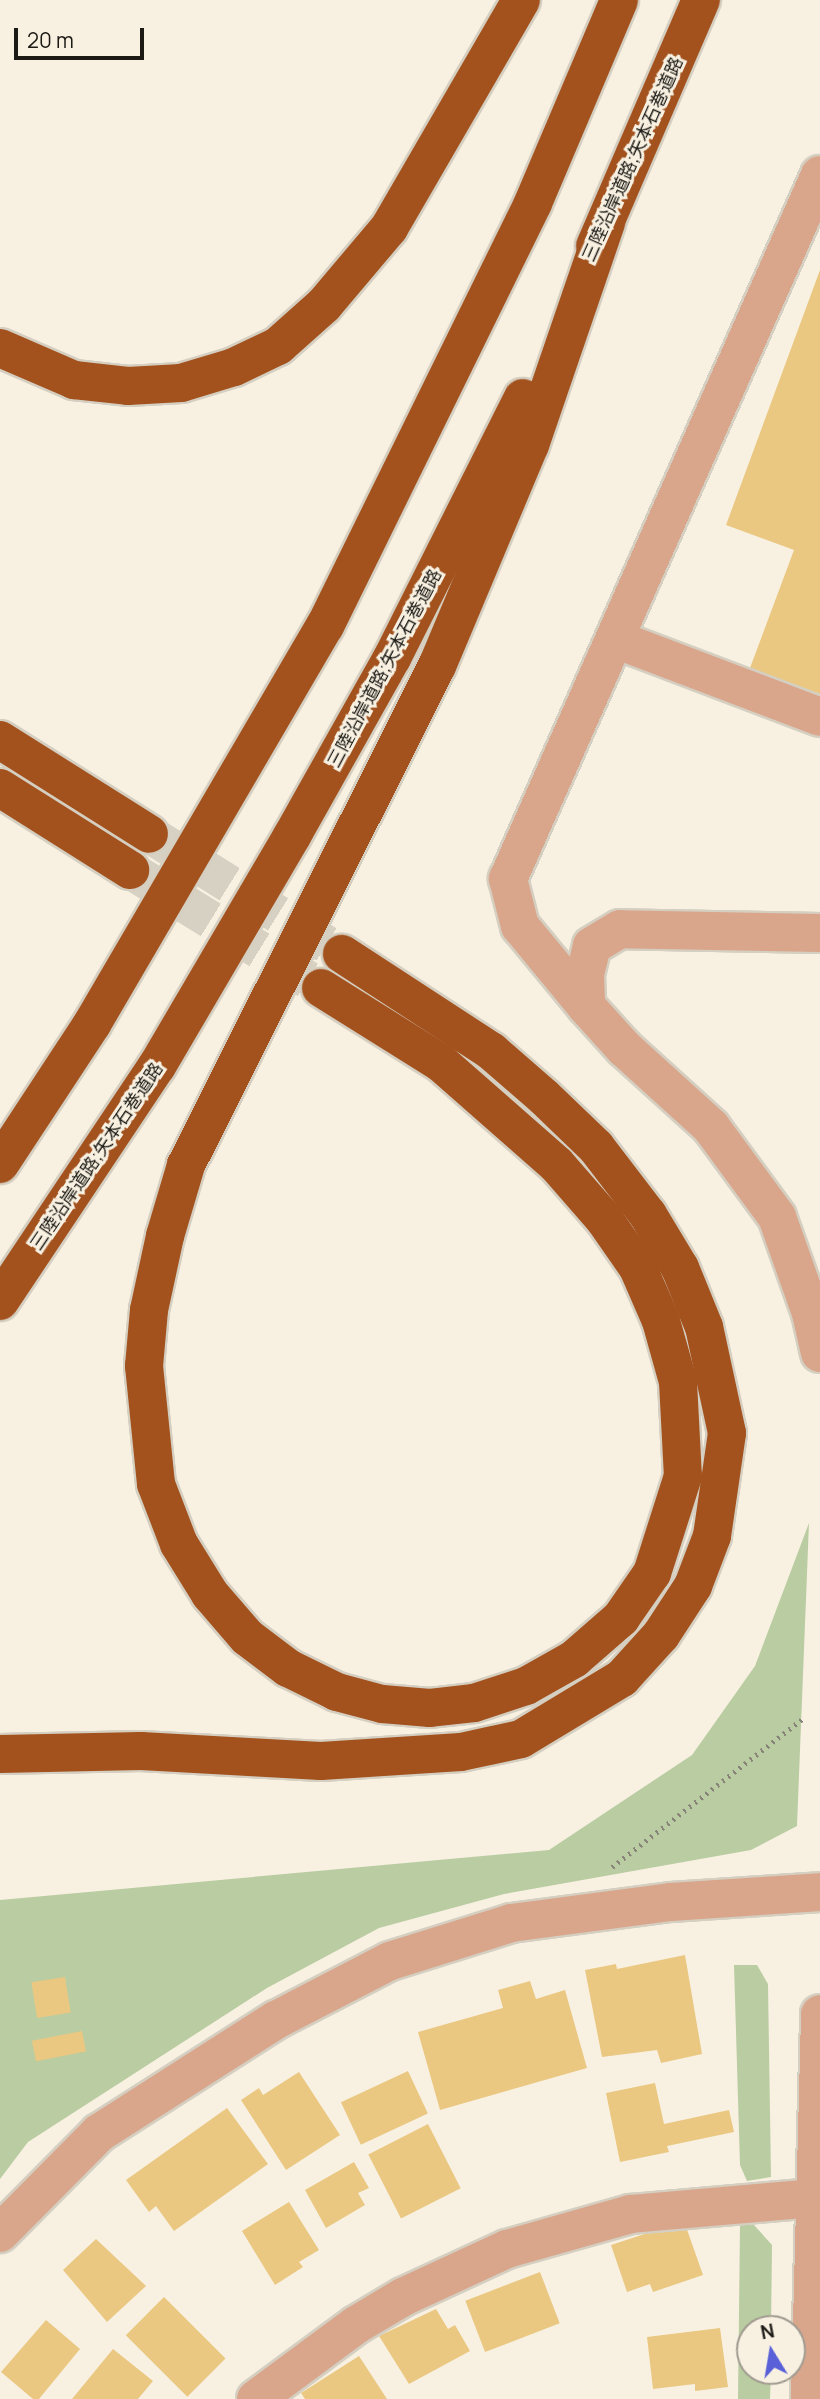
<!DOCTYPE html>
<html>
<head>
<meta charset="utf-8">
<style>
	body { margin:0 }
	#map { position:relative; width:820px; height:2399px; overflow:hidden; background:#f8f1e2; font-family:Manrope,"Noto Sans JP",sans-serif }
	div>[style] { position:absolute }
	.green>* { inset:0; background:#bacca1 }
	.building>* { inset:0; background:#eac882; transform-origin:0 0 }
	.highway-tunnel>* { height:38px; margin-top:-19px; transform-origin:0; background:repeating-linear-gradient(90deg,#d7d1c3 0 38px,transparent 0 57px) }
	.path>* { height:4.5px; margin-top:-2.25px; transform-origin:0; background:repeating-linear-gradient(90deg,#888379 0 2px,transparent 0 7px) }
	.roads { filter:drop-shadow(2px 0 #d5cfc1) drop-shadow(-2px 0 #d5cfc1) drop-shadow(0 2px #d5cfc1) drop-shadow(0 -2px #d5cfc1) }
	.minor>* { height:38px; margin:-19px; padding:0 19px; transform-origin:19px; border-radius:19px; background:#d9a68c }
	.highway>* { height:38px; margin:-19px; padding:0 19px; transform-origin:19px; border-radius:19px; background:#a3521e }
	span { translate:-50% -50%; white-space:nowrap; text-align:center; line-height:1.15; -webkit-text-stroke:6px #f8f1e2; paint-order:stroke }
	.street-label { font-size:18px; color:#1c1a15 }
	.north { position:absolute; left:736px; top:2315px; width:70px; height:70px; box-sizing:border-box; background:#f8f1e2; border:2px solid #a09b90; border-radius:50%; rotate:349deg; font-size:19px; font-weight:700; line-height:28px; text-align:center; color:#1c1a15 }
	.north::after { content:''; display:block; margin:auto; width:24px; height:32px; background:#5960d8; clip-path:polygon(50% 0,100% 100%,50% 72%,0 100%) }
	.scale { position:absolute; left:14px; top:28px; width:130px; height:32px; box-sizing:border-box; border:4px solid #1c1a15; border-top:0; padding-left:9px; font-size:21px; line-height:24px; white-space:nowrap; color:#1c1a15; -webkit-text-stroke:5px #f8f1e2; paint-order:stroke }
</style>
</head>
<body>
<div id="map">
	<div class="green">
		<i style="clip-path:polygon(809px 1523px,797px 1826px,751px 1850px,504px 1894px,379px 1928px,267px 1988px,28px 2142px,0 2179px,0 1900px,549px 1850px,692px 1755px,755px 1666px)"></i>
		<i style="clip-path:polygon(734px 1965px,757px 1965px,768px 1984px,771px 2177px,747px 2181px,740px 2165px)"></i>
		<i style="clip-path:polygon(740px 2225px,754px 2225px,772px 2245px,771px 2329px,750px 2329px,750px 2371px,771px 2371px,770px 2399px,738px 2399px)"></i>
	</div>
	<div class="building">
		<i style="clip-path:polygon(820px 270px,820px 703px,747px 676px,794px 550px,726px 525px)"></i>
		<i style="clip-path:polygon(685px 1955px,702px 2054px,661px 2063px,657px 2050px,602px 2057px,585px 1970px,616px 1964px,617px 1969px)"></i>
		<i style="left:65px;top:1977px;width:36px;height:34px;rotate:81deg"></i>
		<i style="clip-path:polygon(530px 1981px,536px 1999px,565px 1990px,587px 2068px,440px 2110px,418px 2032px,503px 2008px,498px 1990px)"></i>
		<i style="left:82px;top:2031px;width:21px;height:51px;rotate:79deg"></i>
		<i style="left:408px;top:2071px;width:47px;height:74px;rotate:65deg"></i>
		<i style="clip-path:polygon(299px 2072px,340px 2135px,286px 2170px,241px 2100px,259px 2088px,263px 2095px)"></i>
		<i style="clip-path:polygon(655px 2083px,664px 2124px,729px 2110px,734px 2132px,667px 2146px,669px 2152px,620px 2162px,606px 2093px)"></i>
		<i style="clip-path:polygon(227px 2108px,268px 2164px,174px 2231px,156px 2206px,149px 2212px,126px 2180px)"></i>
		<i style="left:428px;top:2124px;width:72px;height:67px;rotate:63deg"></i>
		<i style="clip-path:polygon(354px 2162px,369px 2188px,358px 2193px,365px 2205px,326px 2228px,305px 2190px)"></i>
		<i style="clip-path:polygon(289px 2202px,319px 2250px,299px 2262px,303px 2267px,275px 2285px,242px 2231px)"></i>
		<i style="clip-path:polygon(684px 2221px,703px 2275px,653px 2292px,650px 2284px,627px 2292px,611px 2245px)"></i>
		<i style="clip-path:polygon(96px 2239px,146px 2286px,107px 2322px,63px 2270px)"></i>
		<i style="left:540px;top:2272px;width:55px;height:80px;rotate:69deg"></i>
		<i style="left:164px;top:2297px;width:87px;height:54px;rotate:45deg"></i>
		<i style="clip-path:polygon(436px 2309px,448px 2329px,455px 2325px,470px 2351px,409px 2384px,379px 2336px)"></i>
		<i style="clip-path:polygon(46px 2320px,80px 2349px,39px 2399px,33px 2399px,1px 2372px)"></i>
		<i style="clip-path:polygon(720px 2328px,728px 2387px,695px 2391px,695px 2384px,653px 2389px,647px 2337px)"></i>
		<i style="clip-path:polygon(113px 2349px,153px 2381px,138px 2399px,72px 2399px)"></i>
		<i style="clip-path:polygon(359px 2356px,387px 2399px,305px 2399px,301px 2393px)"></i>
	</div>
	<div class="highway-tunnel">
		<i style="left:149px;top:834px;width:227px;rotate:31.9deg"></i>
		<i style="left:130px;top:870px;width:225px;rotate:31.7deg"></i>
	</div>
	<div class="path">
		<i style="left:612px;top:1867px;width:241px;rotate:-37.9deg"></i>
	</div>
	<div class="roads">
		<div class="minor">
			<i style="left:615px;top:639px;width:219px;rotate:20.8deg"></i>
			<i style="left:820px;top:933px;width:200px;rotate:-178.9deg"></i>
			<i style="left:620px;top:929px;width:33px;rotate:149deg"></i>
			<i style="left:592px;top:946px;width:29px;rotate:104deg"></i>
			<i style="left:585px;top:974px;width:32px;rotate:88deg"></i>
			<i style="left:586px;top:1006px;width:57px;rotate:47.9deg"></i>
			<i style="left:624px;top:1048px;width:118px;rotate:42.2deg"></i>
			<i style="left:711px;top:1127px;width:112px;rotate:53.7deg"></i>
			<i style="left:777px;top:1217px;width:102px;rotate:70.5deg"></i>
			<i style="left:811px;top:1313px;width:41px;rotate:77.3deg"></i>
			<i style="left:586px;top:1006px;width:104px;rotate:-129.5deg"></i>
			<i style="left:520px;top:926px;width:49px;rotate:-104.3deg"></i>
			<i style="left:508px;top:879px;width:770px;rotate:-66.1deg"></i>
			<i style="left:0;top:2233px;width:141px;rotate:-45.3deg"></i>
			<i style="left:99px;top:2133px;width:210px;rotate:-32.6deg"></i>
			<i style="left:276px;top:2020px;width:128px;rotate:-27.4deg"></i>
			<i style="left:390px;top:1961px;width:127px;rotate:-17.4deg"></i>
			<i style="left:511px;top:1923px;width:161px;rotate:-7.5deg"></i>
			<i style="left:671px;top:1902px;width:149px;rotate:-3.8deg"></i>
			<i style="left:256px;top:2399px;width:124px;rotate:-36.5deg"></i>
			<i style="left:356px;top:2325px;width:55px;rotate:-30.8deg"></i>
			<i style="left:403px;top:2297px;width:115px;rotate:-24.8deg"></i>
			<i style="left:507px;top:2249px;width:129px;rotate:-15.8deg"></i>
			<i style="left:631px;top:2214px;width:183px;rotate:-5deg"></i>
			<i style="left:810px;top:2399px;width:385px;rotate:-88.5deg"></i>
		</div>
		<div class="highway">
			<i style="left:595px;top:246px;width:268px;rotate:-66.7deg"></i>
			<i style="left:0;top:348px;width:81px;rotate:23.4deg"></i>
			<i style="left:74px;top:380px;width:54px;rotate:6.3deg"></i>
			<i style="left:128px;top:386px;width:53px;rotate:-3.2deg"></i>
			<i style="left:181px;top:383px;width:55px;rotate:-16.8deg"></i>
			<i style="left:234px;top:367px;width:49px;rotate:-25.5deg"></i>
			<i style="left:278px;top:346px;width:62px;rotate:-41.7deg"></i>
			<i style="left:324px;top:305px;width:101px;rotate:-49.8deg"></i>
			<i style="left:389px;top:228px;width:263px;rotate:-59.9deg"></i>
			<i style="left:0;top:740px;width:176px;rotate:32.2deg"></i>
			<i style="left:0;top:788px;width:154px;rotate:32.2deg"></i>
			<i style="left:321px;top:988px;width:142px;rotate:32deg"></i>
			<i style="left:441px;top:1063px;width:154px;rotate:41.3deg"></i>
			<i style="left:557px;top:1165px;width:72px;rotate:49deg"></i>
			<i style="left:604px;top:1219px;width:60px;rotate:55.2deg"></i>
			<i style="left:638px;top:1268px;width:58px;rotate:66.5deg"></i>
			<i style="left:661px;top:1321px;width:63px;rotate:74.4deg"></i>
			<i style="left:678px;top:1382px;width:94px;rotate:87deg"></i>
			<i style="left:683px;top:1476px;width:102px;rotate:107.7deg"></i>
			<i style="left:652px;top:1573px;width:55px;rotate:124.6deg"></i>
			<i style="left:621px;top:1618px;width:62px;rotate:138.9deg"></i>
			<i style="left:574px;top:1659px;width:55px;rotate:150.6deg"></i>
			<i style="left:526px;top:1686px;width:55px;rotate:161.9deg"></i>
			<i style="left:474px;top:1703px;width:44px;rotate:173.5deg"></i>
			<i style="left:430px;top:1708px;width:48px;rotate:-175.2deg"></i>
			<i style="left:382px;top:1704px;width:47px;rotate:-165.1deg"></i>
			<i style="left:337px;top:1692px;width:55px;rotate:-153.9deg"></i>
			<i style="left:288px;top:1668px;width:51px;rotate:-142.9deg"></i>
			<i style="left:247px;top:1637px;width:57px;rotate:-130.7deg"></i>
			<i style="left:210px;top:1594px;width:59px;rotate:-121.8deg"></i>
			<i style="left:179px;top:1544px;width:64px;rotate:-111deg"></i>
			<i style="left:156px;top:1484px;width:119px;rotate:-95.8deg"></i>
			<i style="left:144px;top:1366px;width:56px;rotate:-84.9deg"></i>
			<i style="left:149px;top:1310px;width:76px;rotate:-77.8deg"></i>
			<i style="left:165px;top:1236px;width:74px;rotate:-73.5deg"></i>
			<i style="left:186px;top:1165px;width:559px;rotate:-63.3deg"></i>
			<i style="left:437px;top:666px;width:240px;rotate:-67.2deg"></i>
			<i style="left:530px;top:445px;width:235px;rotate:-71.1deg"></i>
			<i style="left:0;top:1164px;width:168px;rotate:-56.7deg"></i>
			<i style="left:92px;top:1024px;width:461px;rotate:-59.7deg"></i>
			<i style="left:325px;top:626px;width:471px;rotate:-63.8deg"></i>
			<i style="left:533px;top:203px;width:220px;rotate:-67deg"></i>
			<i style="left:0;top:1301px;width:283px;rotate:-56.3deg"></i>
			<i style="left:157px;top:1066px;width:267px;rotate:-59.6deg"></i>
			<i style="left:292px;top:836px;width:204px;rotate:-60.7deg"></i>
			<i style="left:392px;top:658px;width:291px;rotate:-63.3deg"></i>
			<i style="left:0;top:1754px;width:141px;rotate:-1.2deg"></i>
			<i style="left:141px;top:1751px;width:180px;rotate:3.2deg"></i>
			<i style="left:321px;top:1761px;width:140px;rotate:-3.7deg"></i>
			<i style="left:461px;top:1752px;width:61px;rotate:-12.2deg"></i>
			<i style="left:521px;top:1739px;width:118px;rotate:-31.1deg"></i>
			<i style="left:622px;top:1678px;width:58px;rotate:-47.8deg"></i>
			<i style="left:661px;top:1635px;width:59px;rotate:-56.9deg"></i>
			<i style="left:693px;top:1586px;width:53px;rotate:-69.2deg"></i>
			<i style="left:712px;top:1536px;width:104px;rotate:-81.7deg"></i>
			<i style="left:727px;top:1433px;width:108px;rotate:-102.2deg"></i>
			<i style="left:704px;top:1327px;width:64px;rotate:-112.1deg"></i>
			<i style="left:680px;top:1268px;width:62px;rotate:-121.1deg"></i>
			<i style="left:648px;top:1215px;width:86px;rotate:-127.4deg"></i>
			<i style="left:596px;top:1147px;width:72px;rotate:-136.1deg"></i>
			<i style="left:544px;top:1097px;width:70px;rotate:-139deg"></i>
			<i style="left:491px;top:1051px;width:178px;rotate:-146.9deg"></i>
		</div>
	</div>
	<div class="street-label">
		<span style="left:632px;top:159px;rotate:-66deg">三陸沿岸道路;矢本石巻道路</span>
		<span style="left:384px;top:668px;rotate:-62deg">三陸沿岸道路;矢本石巻道路</span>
		<span style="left:96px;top:1156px;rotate:-56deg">三陸沿岸道路;矢本石巻道路</span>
	</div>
	<div class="north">N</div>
	<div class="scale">20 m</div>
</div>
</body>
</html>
